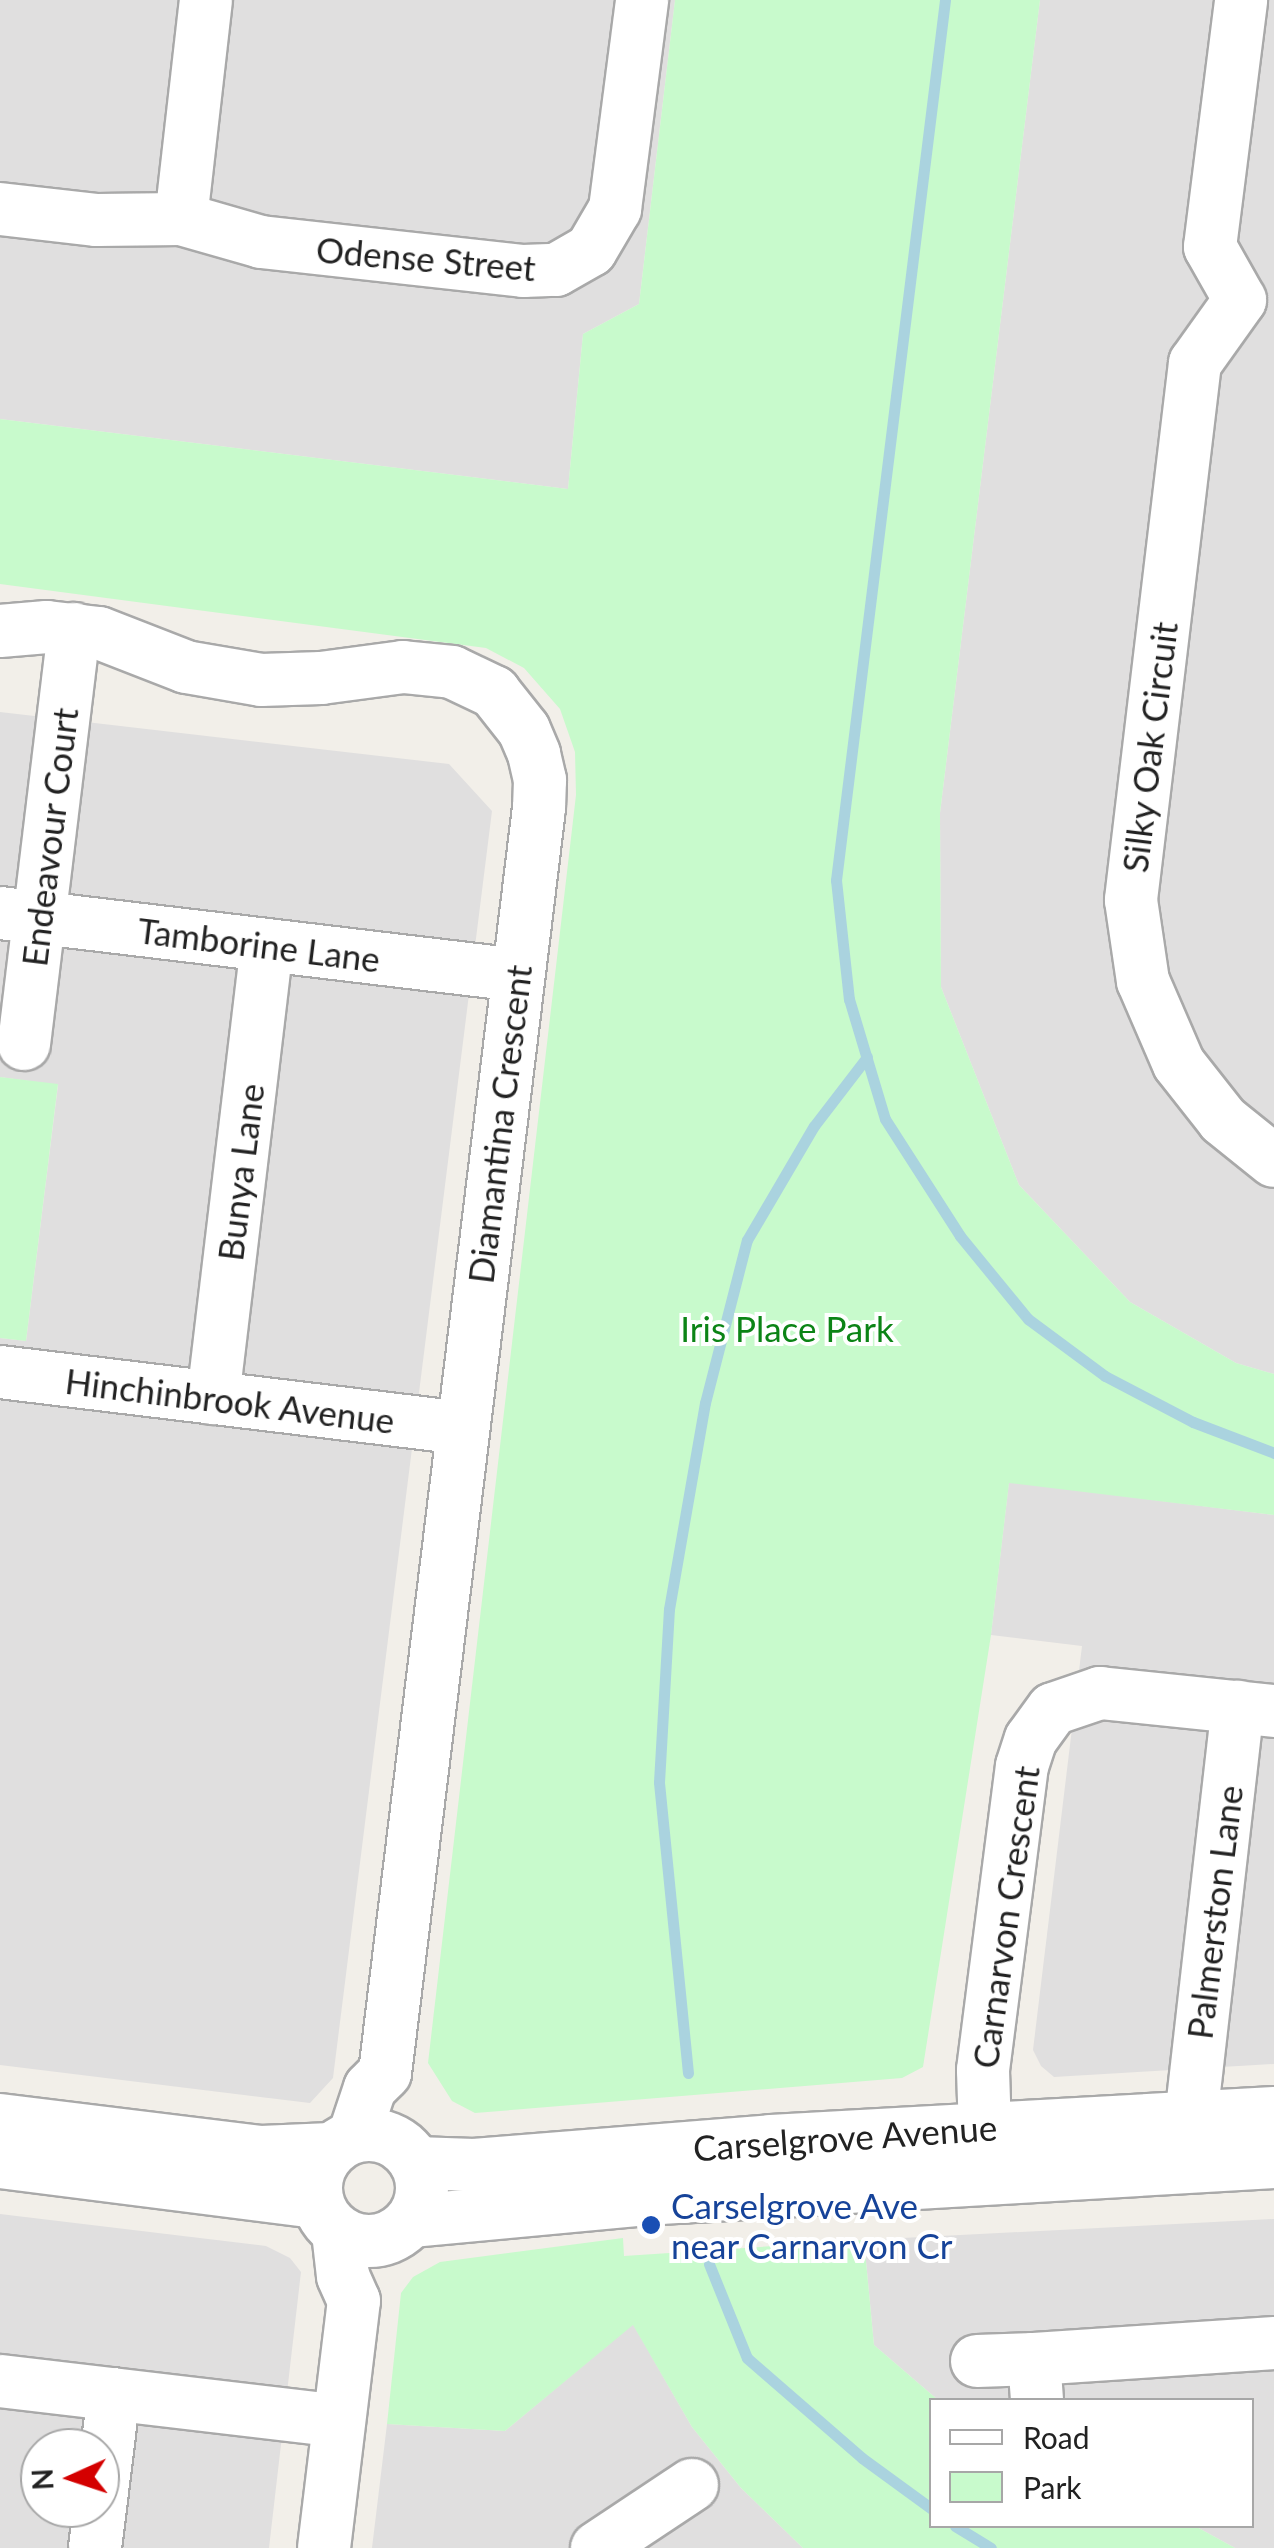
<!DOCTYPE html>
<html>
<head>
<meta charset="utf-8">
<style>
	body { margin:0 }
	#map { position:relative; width:1274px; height:2548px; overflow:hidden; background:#f2efe9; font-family:Lato,sans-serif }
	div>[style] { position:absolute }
	.residential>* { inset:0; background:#e0dfdf }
	.park>* { inset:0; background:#c8facc }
	.stream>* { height:11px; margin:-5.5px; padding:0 5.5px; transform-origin:5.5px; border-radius:5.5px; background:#aad3df }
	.roads { filter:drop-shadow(2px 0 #a9a9a9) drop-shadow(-2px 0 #a9a9a9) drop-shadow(0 2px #a9a9a9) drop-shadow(0 -2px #a9a9a9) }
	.minor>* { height:52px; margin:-26px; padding:0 26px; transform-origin:26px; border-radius:26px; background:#fff }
	.minor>.ring { margin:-26px; padding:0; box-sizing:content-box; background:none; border:52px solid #fff; border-radius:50% }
	.dots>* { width:28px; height:28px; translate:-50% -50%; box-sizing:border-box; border:5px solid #fff; border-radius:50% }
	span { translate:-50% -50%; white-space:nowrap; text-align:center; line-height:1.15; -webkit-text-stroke:8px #fff; paint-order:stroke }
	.street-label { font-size:35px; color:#222 }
	.park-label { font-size:35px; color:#0c8416 }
	.transit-label { font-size:35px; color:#164399 }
	.left { translate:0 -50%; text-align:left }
	.legend { position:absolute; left:929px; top:2398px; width:325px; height:130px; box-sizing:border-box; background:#fff; border:2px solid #a7a7a7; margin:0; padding:12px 18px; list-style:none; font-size:30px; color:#222 }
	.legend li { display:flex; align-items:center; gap:20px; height:50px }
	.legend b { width:50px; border:2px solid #a7a7a7 }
	.north { position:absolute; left:20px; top:2428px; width:100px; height:100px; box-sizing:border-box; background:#fff; border:2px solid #a7a7a7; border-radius:50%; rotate:267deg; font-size:28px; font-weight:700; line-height:40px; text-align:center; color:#222 }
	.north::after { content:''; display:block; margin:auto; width:35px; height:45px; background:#d40000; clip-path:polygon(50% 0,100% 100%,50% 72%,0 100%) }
</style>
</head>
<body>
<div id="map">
	<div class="residential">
		<i style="clip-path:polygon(0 0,675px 0,639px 304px,583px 334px,568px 489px,0 419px)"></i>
		<i style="clip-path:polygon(1040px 0,1274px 0,1274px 1374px,1236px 1363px,1130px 1302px,1019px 1185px,941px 987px,940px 813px)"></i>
		<i style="clip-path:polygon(0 712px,449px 764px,492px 811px,333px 2078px,310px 2103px,0 2065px,0 1338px,26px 1341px,58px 1085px,0 1077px)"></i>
		<i style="clip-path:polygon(1009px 1482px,1274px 1515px,1274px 2064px,1054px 2077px,1041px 2066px,1033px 2050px,1082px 1646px,991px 1635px)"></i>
		<i style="clip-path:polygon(evenodd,0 2214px,266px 2246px,290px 2258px,301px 2272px,269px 2548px,0 2548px,0 2214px,40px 2448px,100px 2448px,100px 2508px,40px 2508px,40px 2448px)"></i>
		<i style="clip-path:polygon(1274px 2219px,1274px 2548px,1235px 2548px,1195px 2526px,1252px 2526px,1252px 2400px,938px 2400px,874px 2345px,864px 2240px)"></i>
		<i style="clip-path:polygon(633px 2324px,692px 2427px,741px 2488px,803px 2548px,372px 2548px,387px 2424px,505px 2431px)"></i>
	</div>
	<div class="park">
		<i style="clip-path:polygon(675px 0,1040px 0,940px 813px,941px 987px,1019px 1185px,1130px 1302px,1236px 1363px,1274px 1374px,1274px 1515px,1009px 1483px,991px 1635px,923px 2067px,902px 2078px,475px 2113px,452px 2101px,428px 2063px,576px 795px,575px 752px,560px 709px,524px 668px,486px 648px,0 584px,0 419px,568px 489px,583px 334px,639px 304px)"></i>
		<i style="clip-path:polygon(0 1077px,58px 1084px,26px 1341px,0 1338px)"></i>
		<i style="clip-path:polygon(623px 2238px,624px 2256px,864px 2240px,874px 2345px,938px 2400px,932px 2400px,932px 2526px,1195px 2526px,1235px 2548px,803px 2548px,741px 2488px,692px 2427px,633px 2325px,505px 2431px,387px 2424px,401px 2293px,413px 2277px,440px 2262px)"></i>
	</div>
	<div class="stream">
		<i style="left:945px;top:0;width:887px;rotate:97.06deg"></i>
		<i style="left:836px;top:880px;width:120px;rotate:83.8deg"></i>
		<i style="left:849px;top:999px;width:125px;rotate:73.3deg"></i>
		<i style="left:885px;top:1119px;width:139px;rotate:57.3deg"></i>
		<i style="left:960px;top:1236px;width:107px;rotate:50.7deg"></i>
		<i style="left:1028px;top:1319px;width:96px;rotate:36.5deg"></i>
		<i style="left:1105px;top:1376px;width:99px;rotate:27.6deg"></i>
		<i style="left:1193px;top:1422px;width:87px;rotate:20.9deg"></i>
		<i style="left:688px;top:2073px;width:292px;rotate:-95.7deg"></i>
		<i style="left:659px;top:1782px;width:173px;rotate:-86.7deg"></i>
		<i style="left:669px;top:1609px;width:209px;rotate:-80.1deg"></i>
		<i style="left:705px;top:1403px;width:168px;rotate:-75.6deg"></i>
		<i style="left:747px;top:1240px;width:132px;rotate:-59.6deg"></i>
		<i style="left:814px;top:1126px;width:87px;rotate:-52.5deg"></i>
		<i style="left:709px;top:2264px;width:101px;rotate:68deg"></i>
		<i style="left:747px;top:2358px;width:152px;rotate:41deg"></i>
		<i style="left:862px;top:2458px;width:87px;rotate:36.1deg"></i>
		<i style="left:955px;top:2526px;width:42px;rotate:31.4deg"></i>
	</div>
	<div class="roads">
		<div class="minor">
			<i style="left:0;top:209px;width:98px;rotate:6.5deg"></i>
			<i style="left:97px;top:220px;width:84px;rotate:-0.7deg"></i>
			<i style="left:181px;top:219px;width:83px;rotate:16deg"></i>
			<i style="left:261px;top:242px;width:264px;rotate:6.3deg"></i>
			<i style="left:523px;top:271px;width:33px;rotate:-2deg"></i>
			<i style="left:556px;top:270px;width:40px;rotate:-29.7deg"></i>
			<i style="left:591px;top:250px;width:48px;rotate:-59.7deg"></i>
			<i style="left:615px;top:209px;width:211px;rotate:-82.6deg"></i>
			<i style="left:181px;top:219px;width:220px;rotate:-83.5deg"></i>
			<i style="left:1240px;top:300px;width:77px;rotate:125.5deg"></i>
			<i style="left:1195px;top:363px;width:541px;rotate:96.8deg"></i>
			<i style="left:1131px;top:900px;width:82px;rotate:81.6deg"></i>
			<i style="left:1143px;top:981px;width:90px;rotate:66.6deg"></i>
			<i style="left:1179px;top:1064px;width:71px;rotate:51.8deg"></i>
			<i style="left:1223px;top:1120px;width:65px;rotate:38.8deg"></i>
			<i style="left:1240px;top:300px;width:61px;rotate:-119.5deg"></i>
			<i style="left:1210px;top:247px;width:249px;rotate:-82.8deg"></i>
			<i style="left:0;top:631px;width:47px;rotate:-4.9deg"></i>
			<i style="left:47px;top:627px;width:52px;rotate:6.6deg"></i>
			<i style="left:99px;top:633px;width:93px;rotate:21.3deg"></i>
			<i style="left:186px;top:667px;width:76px;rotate:9.8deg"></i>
			<i style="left:261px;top:680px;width:60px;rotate:-1.9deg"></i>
			<i style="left:321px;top:678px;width:83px;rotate:-7.6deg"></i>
			<i style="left:403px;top:667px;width:49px;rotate:5.8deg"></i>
			<i style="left:452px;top:672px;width:47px;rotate:25.5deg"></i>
			<i style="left:494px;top:692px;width:48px;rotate:51.7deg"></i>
			<i style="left:524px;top:730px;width:26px;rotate:67deg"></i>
			<i style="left:534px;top:754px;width:27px;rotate:77deg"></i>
			<i style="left:540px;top:780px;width:28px;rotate:92deg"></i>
			<i style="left:539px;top:808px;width:1274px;rotate:96.94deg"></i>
			<i style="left:385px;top:2073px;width:21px;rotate:135deg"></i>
			<i style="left:370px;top:2088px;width:51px;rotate:108.4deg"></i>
			<i style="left:0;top:913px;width:522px;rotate:6.83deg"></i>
			<i style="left:24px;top:1044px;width:418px;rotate:-83.1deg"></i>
			<i style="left:0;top:1372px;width:463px;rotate:6.9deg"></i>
			<i style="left:213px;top:1398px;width:456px;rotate:-83.2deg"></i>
			<i style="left:1191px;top:2118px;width:414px;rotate:-83.5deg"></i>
			<i style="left:0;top:2120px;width:263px;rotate:7deg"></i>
			<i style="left:261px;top:2152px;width:70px;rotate:-2.5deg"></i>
			<i class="ring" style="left:316px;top:2135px;width:54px;height:54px"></i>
			<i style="left:986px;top:2161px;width:91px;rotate:-91.9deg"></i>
			<i style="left:983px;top:2070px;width:306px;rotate:-82.7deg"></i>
			<i style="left:1022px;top:1766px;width:28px;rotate:-72deg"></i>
			<i style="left:1031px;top:1739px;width:37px;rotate:-54deg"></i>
			<i style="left:1053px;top:1709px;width:50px;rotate:-18.8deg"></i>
			<i style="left:1100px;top:1693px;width:175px;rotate:5.9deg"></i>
			<i style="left:0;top:2162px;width:320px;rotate:7.2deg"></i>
			<i style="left:416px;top:2163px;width:58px;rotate:2deg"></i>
			<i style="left:474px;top:2165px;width:298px;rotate:-4.6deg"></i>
			<i style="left:771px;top:2141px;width:504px;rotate:-3.19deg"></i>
			<i style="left:411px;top:2221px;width:250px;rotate:-5.3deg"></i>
			<i style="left:660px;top:2198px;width:615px;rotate:-3.36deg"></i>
			<i style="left:1034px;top:2359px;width:241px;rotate:-3.8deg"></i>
			<i style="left:977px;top:2361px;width:57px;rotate:-2deg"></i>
			<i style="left:1034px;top:2359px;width:41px;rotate:85.8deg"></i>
			<i style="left:0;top:2381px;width:341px;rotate:6.7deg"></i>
			<i style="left:95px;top:2548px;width:155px;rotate:-83deg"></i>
			<i style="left:324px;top:2548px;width:249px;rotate:-83.1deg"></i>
			<i style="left:354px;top:2301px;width:27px;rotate:-114deg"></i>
			<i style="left:343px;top:2276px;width:44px;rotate:-96.5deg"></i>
			<i style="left:597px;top:2548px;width:114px;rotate:-33.6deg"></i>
		</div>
	</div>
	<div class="dots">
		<i style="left:651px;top:2225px;background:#1a4fb4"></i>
	</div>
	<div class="street-label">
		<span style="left:426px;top:258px;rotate:5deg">Odense Street</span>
		<span style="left:1149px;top:747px;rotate:-83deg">Silky Oak Circuit</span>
		<span style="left:49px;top:837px;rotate:-83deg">Endeavour Court</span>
		<span style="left:259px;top:944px;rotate:7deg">Tamborine Lane</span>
		<span style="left:499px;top:1124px;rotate:-83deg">Diamantina Crescent</span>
		<span style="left:240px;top:1172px;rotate:-83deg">Bunya Lane</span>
		<span style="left:230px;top:1400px;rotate:7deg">Hinchinbrook Avenue</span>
		<span style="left:1214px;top:1912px;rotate:-83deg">Palmerston Lane</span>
		<span style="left:1005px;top:1917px;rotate:-82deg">Carnarvon Crescent</span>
		<span style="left:845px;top:2137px;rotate:-4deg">Carselgrove Avenue</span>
	</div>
	<div class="park-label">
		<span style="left:787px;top:1328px">Iris Place Park</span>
	</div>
	<div class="transit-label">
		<span class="left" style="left:671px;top:2225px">Carselgrove Ave<br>near Carnarvon Cr</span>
	</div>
	<ul class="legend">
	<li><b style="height:12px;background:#fff"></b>Road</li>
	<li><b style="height:28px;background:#c8facc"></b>Park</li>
	</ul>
	<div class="north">N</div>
</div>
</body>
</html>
